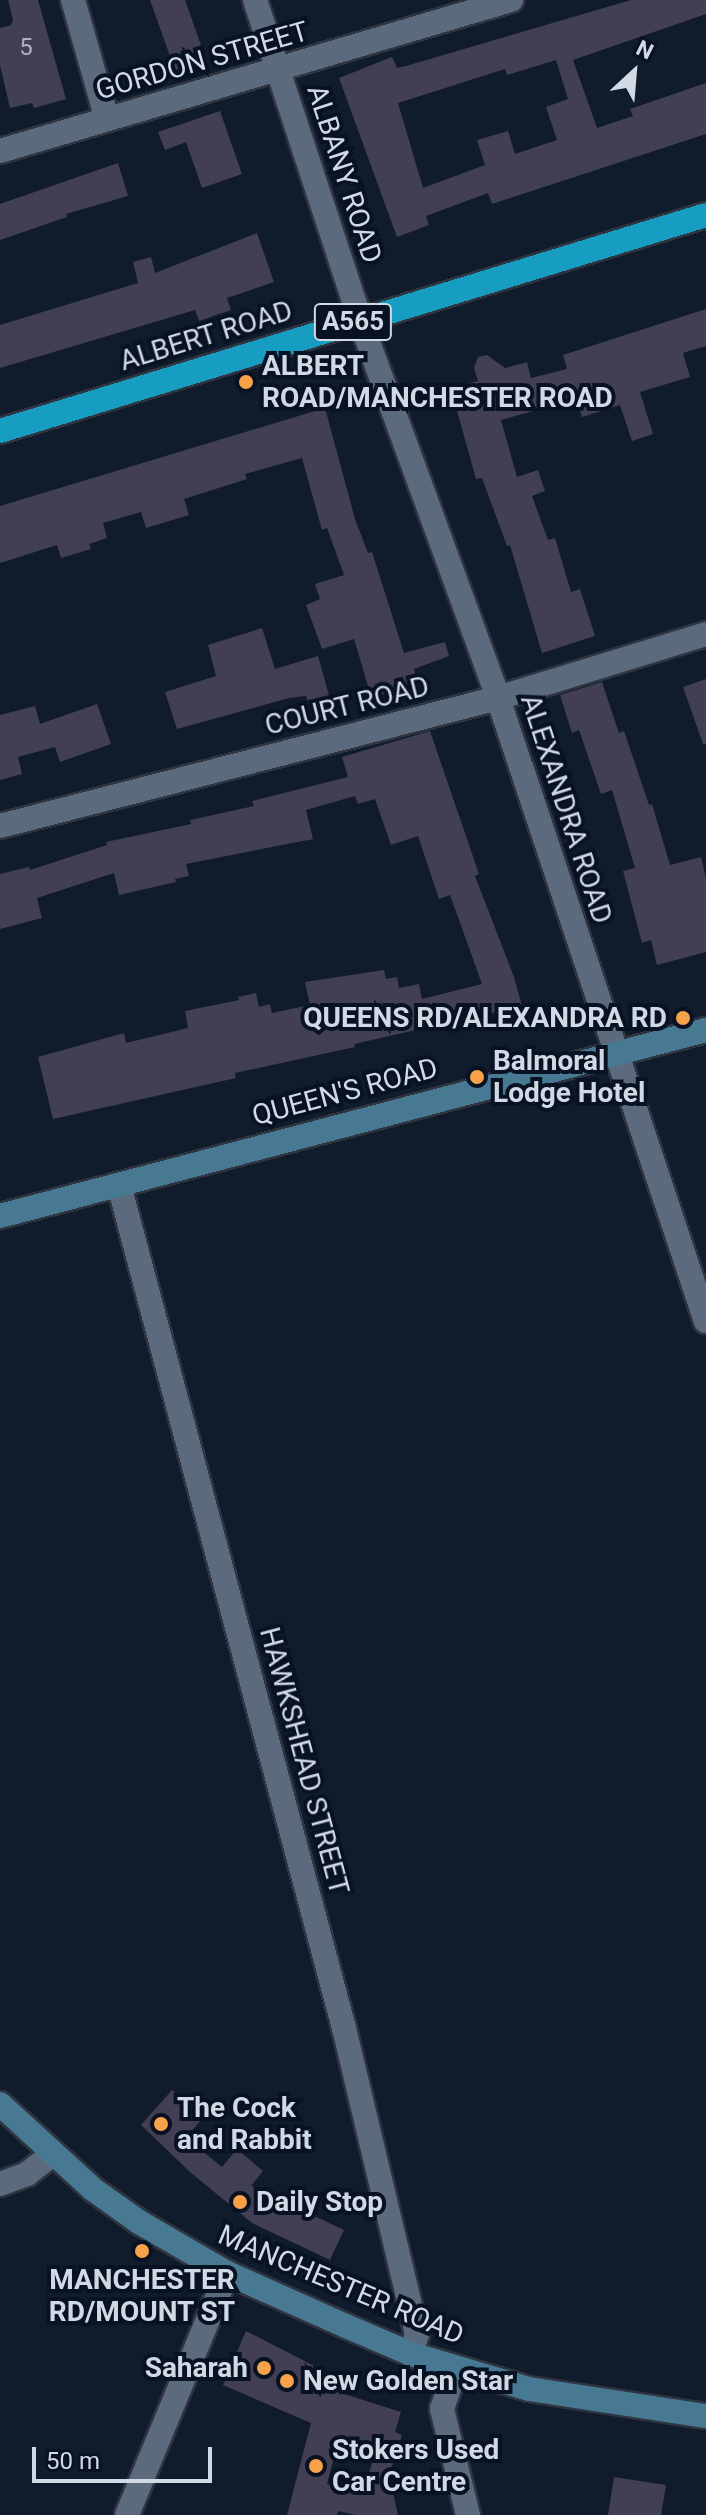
<!DOCTYPE html>
<html>
<head>
<meta charset="utf-8">
<style>
	body { margin:0 }
	#map { position:relative; width:706px; height:2515px; overflow:hidden; background:#101b2b; font-family:Roboto,sans-serif }
	div>[style] { position:absolute }
	.building>* { inset:0; background:#423f54 }
	.roads { filter:drop-shadow(2px 0 #2f3441) drop-shadow(-2px 0 #2f3441) drop-shadow(0 2px #2f3441) drop-shadow(0 -2px #2f3441) }
	.street>* { height:24px; margin:-12px; padding:0 12px; transform-origin:12px; border-radius:12px; background:#5c6a7e }
	.secondary>* { height:24px; margin:-12px; padding:0 12px; transform-origin:12px; border-radius:12px; background:#487992 }
	.highway>* { height:24px; margin:-12px; padding:0 12px; transform-origin:12px; border-radius:12px; background:#189dc2 }
	.dots>* { width:22px; height:22px; translate:-50% -50%; box-sizing:border-box; border:4px solid #081222; border-radius:50% }
	span { translate:-50% -50%; white-space:nowrap; text-align:center; line-height:1.15; -webkit-text-stroke:8px #081222; paint-order:stroke }
	.number-label { font-size:24px; color:#adb2c1 }
	.number-label span { -webkit-text-stroke-width:0 }
	.shield-label span { padding:2px 6px; background:#081222; border:2px solid; border-radius:6px; -webkit-text-stroke-width:0 }
	.shield-label { font-size:26px; color:#d1d9e5; font-weight:700 }
	.street-label { font-size:28px; color:#d1d9e5 }
	.poi-label { font-size:28px; color:#d1d9e5; font-weight:700 }
	.left { translate:0 -50%; text-align:left }
	.right { translate:-100% -50%; text-align:right }
	.north { position:absolute; left:594px; top:32px; width:80px; height:80px; -webkit-text-stroke:6px #081222; paint-order:stroke; rotate:26deg; font-size:22px; font-weight:700; line-height:32px; text-align:center; color:#d1d9e5 }
	.north::after { content:''; display:block; margin:auto; width:28px; height:36px; background:#d1d9e5; clip-path:polygon(50% 0,100% 100%,50% 72%,0 100%) }
	.scale { position:absolute; left:32px; top:2447px; width:180px; height:36px; box-sizing:border-box; border:4px solid #d1d9e5; border-top:0; padding-left:10px; font-size:24px; line-height:28px; white-space:nowrap; color:#d1d9e5; -webkit-text-stroke:6px #081222; paint-order:stroke }
</style>
</head>
<body>
<div id="map">
	<div class="building">
		<i style="clip-path:polygon(8px 0,38px 0,66px 99px,34px 108px,32px 103px,10px 108px,0 65px,0 28px,11px 25px,13px 20px)"></i>
		<i style="clip-path:polygon(150px 0,185px 0,207px 62px,175px 70px)"></i>
		<i style="clip-path:polygon(evenodd,631px 0,706px 0,706px 14px,573px 60px,597px 128px,633px 116px,630px 109px,706px 83px,706px 134px,492px 204px,488px 193px,426px 216px,429px 225px,397px 237px,339px 78px,392px 57px,397px 68px,406px 66px,631px 0,556px 60px,568px 99px,546px 107px,557px 140px,515px 154px,508px 131px,477px 140px,485px 165px,423px 188px,398px 103px,505px 69px,507px 75px,556px 60px)"></i>
		<i style="clip-path:polygon(220px 111px,242px 174px,202px 188px,186px 142px,165px 150px,158px 132px)"></i>
		<i style="clip-path:polygon(118px 163px,128px 196px,66px 214px,67px 217px,0 240px,0 204px)"></i>
		<i style="clip-path:polygon(257px 233px,274px 282px,227px 298px,231px 310px,199px 321px,195px 310px,0 368px,0 325px,138px 283px,133px 262px,151px 257px,155px 273px)"></i>
		<i style="clip-path:polygon(706px 309px,706px 346px,683px 353px,690px 377px,640px 392px,653px 434px,632px 441px,620px 405px,582px 417px,576px 399px,501px 420px,517px 477px,538px 470px,545px 491px,532px 496px,548px 540px,555px 538px,571px 592px,580px 589px,595px 636px,542px 653px,510px 545px,507px 546px,482px 478px,476px 479px,456px 407px,467px 404px,462px 385px,478px 381px,474px 368px,478px 357px,487px 355px,505px 368px,527px 362px,531px 378px,567px 369px,563px 355px)"></i>
		<i style="clip-path:polygon(325px 408px,355px 519px,368px 553px,372px 552px,404px 653px,445px 642px,449px 656px,414px 669px,419px 687px,371px 696px,354px 639px,322px 649px,306px 605px,320px 599px,315px 584px,344px 575px,327px 528px,322px 530px,302px 458px,245px 474px,247px 479px,184px 499px,189px 515px,146px 528px,141px 512px,103px 523px,107px 538px,89px 544px,91px 549px,61px 558px,57px 545px,0 563px,0 506px)"></i>
		<i style="clip-path:polygon(262px 628px,275px 669px,318px 656px,330px 699px,309px 705px,306px 696px,289px 698px,177px 729px,165px 692px,216px 676px,208px 645px)"></i>
		<i style="clip-path:polygon(706px 679px,706px 744px,703px 744px,683px 687px)"></i>
		<i style="clip-path:polygon(602px 682px,619px 733px,624px 731px,649px 805px,652px 804px,670px 865px,701px 857px,706px 878px,706px 952px,657px 965px,651px 940px,642px 943px,623px 871px,635px 868px,612px 790px,601px 794px,579px 730px,572px 733px,560px 695px)"></i>
		<i style="clip-path:polygon(97px 704px,111px 744px,60px 762px,55px 747px,18px 757px,22px 774px,0 780px,0 715px,35px 706px,40px 724px)"></i>
		<i style="clip-path:polygon(430px 731px,479px 874px,475px 876px,514px 977px,522px 1006px,354px 1044px,355px 1047px,235px 1073px,236px 1078px,53px 1119px,38px 1057px,124px 1033px,126px 1043px,188px 1028px,185px 1011px,239px 1000px,238px 997px,256px 993px,259px 1007px,270px 1004px,272px 1013px,310px 1005px,305px 982px,384px 970px,386px 979px,397px 977px,399px 988px,419px 984px,422px 999px,482px 984px,450px 895px,439px 899px,418px 836px,391px 845px,375px 799px,358px 804px,355px 796px,306px 810px,313px 839px,186px 864px,189px 876px,175px 879px,176px 882px,119px 895px,114px 873px,37px 898px,42px 918px,0 929px,0 874px,29px 867px,30px 870px,107px 845px,106px 842px,191px 824px,190px 820px,254px 806px,252px 801px,348px 777px,342px 757px)"></i>
		<i style="clip-path:polygon(172px 2090px,203px 2118px,190px 2133px,195px 2137px,191px 2142px,222px 2167px,237px 2149px,263px 2171px,251px 2186px,344px 2230px,330px 2260px,252px 2223px,190px 2172px,141px 2125px)"></i>
		<i style="clip-path:polygon(evenodd,246px 2331px,326px 2372px,322px 2387px,401px 2412px,395px 2432px,402px 2435px,389px 2475px,398px 2515px,355px 2515px,338px 2511px,337px 2515px,287px 2515px,311px 2423px,223px 2385px,246px 2331px,339px 2439px,375px 2453px,363px 2493px,327px 2484px,339px 2439px)"></i>
		<i style="clip-path:polygon(614px 2477px,666px 2485px,661px 2515px,608px 2515px)"></i>
	</div>
	<div class="roads">
		<div class="street">
			<i style="left:73px;top:0;width:124px;rotate:74.1deg"></i>
			<i style="left:255px;top:0;width:337px;rotate:71.8deg"></i>
			<i style="left:360px;top:320px;width:402px;rotate:69.9deg"></i>
			<i style="left:498px;top:698px;width:657px;rotate:71.54deg"></i>
			<i style="left:0;top:151px;width:533px;rotate:-16.46deg"></i>
			<i style="left:0;top:826px;width:514px;rotate:-14.41deg"></i>
			<i style="left:498px;top:698px;width:218px;rotate:-17.1deg"></i>
			<i style="left:119px;top:1185px;width:873px;rotate:75.06deg"></i>
			<i style="left:344px;top:2028px;width:315px;rotate:76.6deg"></i>
			<i style="left:417px;top:2334px;width:21px;rotate:107deg"></i>
			<i style="left:0;top:2184px;width:29px;rotate:-20deg"></i>
			<i style="left:27px;top:2174px;width:33px;rotate:-38deg"></i>
			<i style="left:456px;top:2368px;width:43px;rotate:108.9deg"></i>
			<i style="left:442px;top:2409px;width:109px;rotate:76.2deg"></i>
			<i style="left:127px;top:2515px;width:262px;rotate:-67.5deg"></i>
		</div>
		<div class="secondary">
			<i style="left:0;top:1216px;width:730px;rotate:-14.76deg"></i>
			<i style="left:0;top:2104px;width:127px;rotate:42.5deg"></i>
			<i style="left:94px;top:2190px;width:55px;rotate:35.4deg"></i>
			<i style="left:139px;top:2222px;width:102px;rotate:30.1deg"></i>
			<i style="left:227px;top:2273px;width:130px;rotate:24deg"></i>
			<i style="left:346px;top:2326px;width:71px;rotate:23.3deg"></i>
			<i style="left:411px;top:2354px;width:123px;rotate:16.5deg"></i>
			<i style="left:529px;top:2389px;width:179px;rotate:8.7deg"></i>
		</div>
		<div class="highway">
			<i style="left:0;top:431px;width:738px;rotate:-17.01deg"></i>
		</div>
	</div>
	<div class="dots">
		<i style="left:246px;top:382px;background:#f7a149"></i>
		<i style="left:683px;top:1018px;background:#f7a149"></i>
		<i style="left:477px;top:1077px;background:#f7a149"></i>
		<i style="left:161px;top:2124px;background:#f7a149"></i>
		<i style="left:240px;top:2202px;background:#f7a149"></i>
		<i style="left:142px;top:2251px;background:#f7a149"></i>
		<i style="left:264px;top:2368px;background:#f7a149"></i>
		<i style="left:287px;top:2381px;background:#f7a149"></i>
		<i style="left:316px;top:2466px;background:#f7a149"></i>
	</div>
	<div class="number-label">
		<span style="left:26px;top:48px">5</span>
	</div>
	<div class="shield-label">
		<span style="left:353px;top:322px">A565</span>
	</div>
	<div class="street-label">
		<span style="left:202px;top:61px;rotate:-16deg">GORDON STREET</span>
		<span style="left:344px;top:174px;rotate:72deg">ALBANY ROAD</span>
		<span style="left:206px;top:336px;rotate:-17deg">ALBERT ROAD</span>
		<span style="left:347px;top:706px;rotate:-14deg">COURT ROAD</span>
		<span style="left:566px;top:809px;rotate:72deg">ALEXANDRA ROAD</span>
		<span style="left:345px;top:1092px;rotate:-15deg">QUEEN'S ROAD</span>
		<span style="left:304px;top:1761px;rotate:75deg">HAWKSHEAD STREET</span>
		<span style="left:341px;top:2285px;rotate:23deg">MANCHESTER ROAD</span>
	</div>
	<div class="poi-label">
		<span class="left" style="left:262px;top:382px">ALBERT<br>ROAD/MANCHESTER ROAD</span>
		<span class="right" style="left:667px;top:1018px">QUEENS RD/ALEXANDRA RD</span>
		<span class="left" style="left:493px;top:1077px">Balmoral<br>Lodge Hotel</span>
		<span class="left" style="left:177px;top:2124px">The Cock<br>and Rabbit</span>
		<span class="left" style="left:256px;top:2202px">Daily Stop</span>
		<span style="left:142px;top:2296px">MANCHESTER<br>RD/MOUNT ST</span>
		<span class="right" style="left:248px;top:2368px">Saharah</span>
		<span class="left" style="left:303px;top:2381px">New Golden Star</span>
		<span class="left" style="left:332px;top:2466px">Stokers Used<br>Car Centre</span>
	</div>
	<div class="north">N</div>
	<div class="scale">50 m</div>
</div>
</body>
</html>
